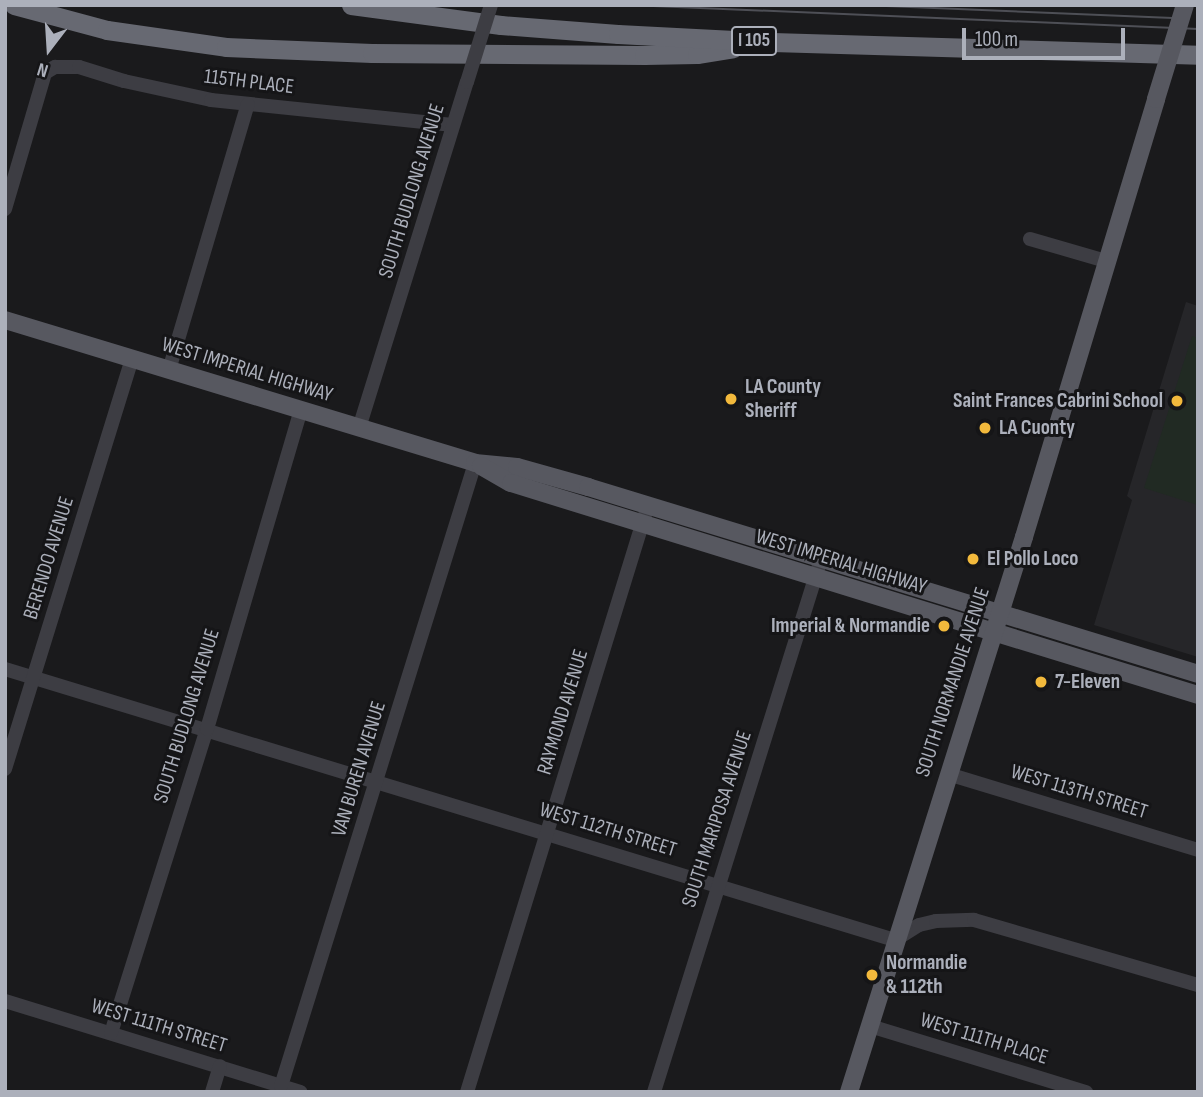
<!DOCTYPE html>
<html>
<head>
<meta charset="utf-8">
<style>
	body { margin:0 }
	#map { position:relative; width:1203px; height:1097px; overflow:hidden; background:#1a1a1c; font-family:"Sofia Sans Condensed",sans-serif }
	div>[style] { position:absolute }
	.built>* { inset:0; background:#262629 }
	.green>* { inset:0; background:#212a23 }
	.minor>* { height:14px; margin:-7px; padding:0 7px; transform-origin:7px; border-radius:7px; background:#3d3d43 }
	.major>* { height:18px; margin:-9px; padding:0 9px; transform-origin:9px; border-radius:9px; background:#575860 }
	.highway>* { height:19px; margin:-9.5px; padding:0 9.5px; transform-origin:9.5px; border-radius:9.5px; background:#676972 }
	.tram>* { height:2px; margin:-1px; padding:0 1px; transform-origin:1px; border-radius:1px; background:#4e4f56 }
	.minor-bridge>* { height:14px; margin:-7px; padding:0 7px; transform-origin:7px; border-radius:7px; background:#3d3d43 }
	.major-bridge>* { height:18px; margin:-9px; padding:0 9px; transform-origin:9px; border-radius:9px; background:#575860 }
	.dots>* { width:19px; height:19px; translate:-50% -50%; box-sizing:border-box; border:4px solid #151517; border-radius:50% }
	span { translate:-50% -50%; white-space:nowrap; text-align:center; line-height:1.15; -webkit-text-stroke:6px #151517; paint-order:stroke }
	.shield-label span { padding:2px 5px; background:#151517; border:2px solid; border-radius:5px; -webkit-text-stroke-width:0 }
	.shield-label { font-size:19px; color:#acb0bb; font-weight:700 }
	.street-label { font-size:21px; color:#acb0bb }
	.poi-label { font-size:21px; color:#acb0bb; font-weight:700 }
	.left { translate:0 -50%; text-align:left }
	.right { translate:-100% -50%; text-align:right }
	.frame { position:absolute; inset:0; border:7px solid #acb0bb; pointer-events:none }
	.north { position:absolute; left:14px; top:14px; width:70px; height:70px; -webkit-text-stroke:5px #151517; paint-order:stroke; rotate:197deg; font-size:19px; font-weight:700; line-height:28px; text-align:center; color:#acb0bb }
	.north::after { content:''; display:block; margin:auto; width:24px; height:32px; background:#acb0bb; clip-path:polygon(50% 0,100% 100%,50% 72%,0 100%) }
	.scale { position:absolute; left:962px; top:28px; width:163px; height:32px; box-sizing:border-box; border:4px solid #acb0bb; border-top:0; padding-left:9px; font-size:21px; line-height:24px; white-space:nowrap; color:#acb0bb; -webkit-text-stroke:5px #151517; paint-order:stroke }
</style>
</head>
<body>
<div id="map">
	<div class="built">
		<i style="clip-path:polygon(1186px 302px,1198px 306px,1198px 657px,1094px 625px,1132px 500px,1127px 496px)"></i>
	</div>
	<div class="green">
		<i style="clip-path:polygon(1192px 336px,1198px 338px,1198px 505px,1144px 488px)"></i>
	</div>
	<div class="minor">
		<i style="left:5px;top:209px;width:142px;rotate:-73.6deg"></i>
		<i style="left:45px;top:73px;width:12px;rotate:-31deg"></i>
		<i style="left:55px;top:67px;width:24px"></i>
		<i style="left:79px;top:67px;width:47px;rotate:17.3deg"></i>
		<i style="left:124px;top:81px;width:89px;rotate:12.3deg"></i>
		<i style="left:211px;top:100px;width:243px;rotate:5.9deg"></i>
		<i style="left:1030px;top:239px;width:79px;rotate:16.1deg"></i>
		<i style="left:169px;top:370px;width:277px;rotate:-73.5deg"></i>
		<i style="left:359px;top:428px;width:362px;rotate:-72.7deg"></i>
		<i style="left:5px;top:669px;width:930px;rotate:16.94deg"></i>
		<i style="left:895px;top:940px;width:28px;rotate:-32deg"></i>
		<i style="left:919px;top:925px;width:17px;rotate:-13deg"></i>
		<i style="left:936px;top:921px;width:38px;rotate:-2deg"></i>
		<i style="left:974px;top:920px;width:233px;rotate:16.2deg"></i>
		<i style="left:5px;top:769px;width:429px;rotate:-72.8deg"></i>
		<i style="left:948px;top:774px;width:261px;rotate:16.9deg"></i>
		<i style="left:5px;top:1001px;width:309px;rotate:17.1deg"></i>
		<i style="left:870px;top:1026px;width:226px;rotate:17deg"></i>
		<i style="left:111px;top:1033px;width:319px;rotate:-72.5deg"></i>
		<i style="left:207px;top:729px;width:333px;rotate:-73.6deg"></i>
		<i style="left:281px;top:1086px;width:653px;rotate:-72.7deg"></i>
		<i style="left:212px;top:1092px;width:27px;rotate:-73deg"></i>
		<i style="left:467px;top:1092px;width:604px;rotate:-72.86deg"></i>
		<i style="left:654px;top:1092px;width:559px;rotate:-72.6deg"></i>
	</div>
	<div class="major">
		<i style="left:5px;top:320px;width:491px;rotate:16.9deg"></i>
		<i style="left:475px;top:463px;width:42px;rotate:5.4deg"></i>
		<i style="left:517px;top:467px;width:74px;rotate:15.7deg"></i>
		<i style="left:588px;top:487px;width:638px;rotate:17.04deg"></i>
		<i style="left:481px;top:466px;width:34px;rotate:30deg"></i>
		<i style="left:511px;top:483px;width:719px;rotate:17.15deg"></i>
		<i style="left:849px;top:1092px;width:582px;rotate:-72.5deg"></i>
		<i style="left:1024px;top:537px;width:457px;rotate:-73.2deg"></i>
	</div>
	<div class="highway">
		<i style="left:14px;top:5px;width:96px;rotate:15deg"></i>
		<i style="left:107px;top:30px;width:120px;rotate:8.1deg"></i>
		<i style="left:226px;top:47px;width:146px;rotate:2.4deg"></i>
		<i style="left:372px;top:53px;width:272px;rotate:0.4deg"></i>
		<i style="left:644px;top:55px;width:53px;rotate:-1.1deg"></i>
		<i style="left:697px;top:54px;width:36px;rotate:-9deg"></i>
		<i style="left:351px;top:5px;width:151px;rotate:7.6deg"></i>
		<i style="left:501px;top:25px;width:117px;rotate:4.4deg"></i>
		<i style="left:618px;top:34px;width:154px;rotate:3deg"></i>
		<i style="left:772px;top:42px;width:426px;rotate:1.7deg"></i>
	</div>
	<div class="tram">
		<i style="left:630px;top:5px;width:569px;rotate:2.42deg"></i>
		<i style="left:862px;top:5px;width:311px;rotate:2.4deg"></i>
	</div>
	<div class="minor-bridge">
		<i style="left:467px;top:82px;width:81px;rotate:-72.7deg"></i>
	</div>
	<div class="major-bridge">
		<i style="left:1156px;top:99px;width:98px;rotate:-72.9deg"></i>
	</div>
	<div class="dots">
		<i style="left:731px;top:399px;background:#f2b93c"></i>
		<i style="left:1177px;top:401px;background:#f2b93c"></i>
		<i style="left:985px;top:428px;background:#f2b93c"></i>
		<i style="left:973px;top:559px;background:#f2b93c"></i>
		<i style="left:944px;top:626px;background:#f2b93c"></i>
		<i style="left:1041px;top:682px;background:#f2b93c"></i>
		<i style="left:872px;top:975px;background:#f2b93c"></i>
	</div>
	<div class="shield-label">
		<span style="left:754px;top:41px">I 105</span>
	</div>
	<div class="street-label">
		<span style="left:249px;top:82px;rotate:7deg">115TH PLACE</span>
		<span style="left:412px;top:191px;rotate:-73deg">SOUTH BUDLONG AVENUE</span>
		<span style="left:247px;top:370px;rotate:17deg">WEST IMPERIAL HIGHWAY</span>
		<span style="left:49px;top:558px;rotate:-73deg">BERENDO AVENUE</span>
		<span style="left:841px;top:562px;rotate:17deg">WEST IMPERIAL HIGHWAY</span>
		<span style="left:953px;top:682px;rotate:-72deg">SOUTH NORMANDIE AVENUE</span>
		<span style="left:563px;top:712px;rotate:-73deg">RAYMOND AVENUE</span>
		<span style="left:187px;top:716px;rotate:-73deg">SOUTH BUDLONG AVENUE</span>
		<span style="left:359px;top:769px;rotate:-73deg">VAN BUREN AVENUE</span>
		<span style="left:1079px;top:792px;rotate:17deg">WEST 113TH STREET</span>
		<span style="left:717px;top:819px;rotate:-72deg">SOUTH MARIPOSA AVENUE</span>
		<span style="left:608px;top:830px;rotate:17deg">WEST 112TH STREET</span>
		<span style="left:159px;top:1026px;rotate:17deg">WEST 111TH STREET</span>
		<span style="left:984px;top:1039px;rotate:17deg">WEST 111TH PLACE</span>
	</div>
	<div class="poi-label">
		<span class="left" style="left:745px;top:399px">LA County<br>Sheriff</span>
		<span class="right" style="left:1163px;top:401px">Saint Frances Cabrini School</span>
		<span class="left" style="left:999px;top:428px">LA Cuonty</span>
		<span class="left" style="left:987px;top:559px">El Pollo Loco</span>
		<span class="right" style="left:930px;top:626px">Imperial &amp; Normandie</span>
		<span class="left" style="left:1055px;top:682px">7-Eleven</span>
		<span class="left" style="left:886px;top:975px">Normandie<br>&amp; 112th</span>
	</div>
	<div class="frame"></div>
	<div class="north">N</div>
	<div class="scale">100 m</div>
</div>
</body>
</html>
